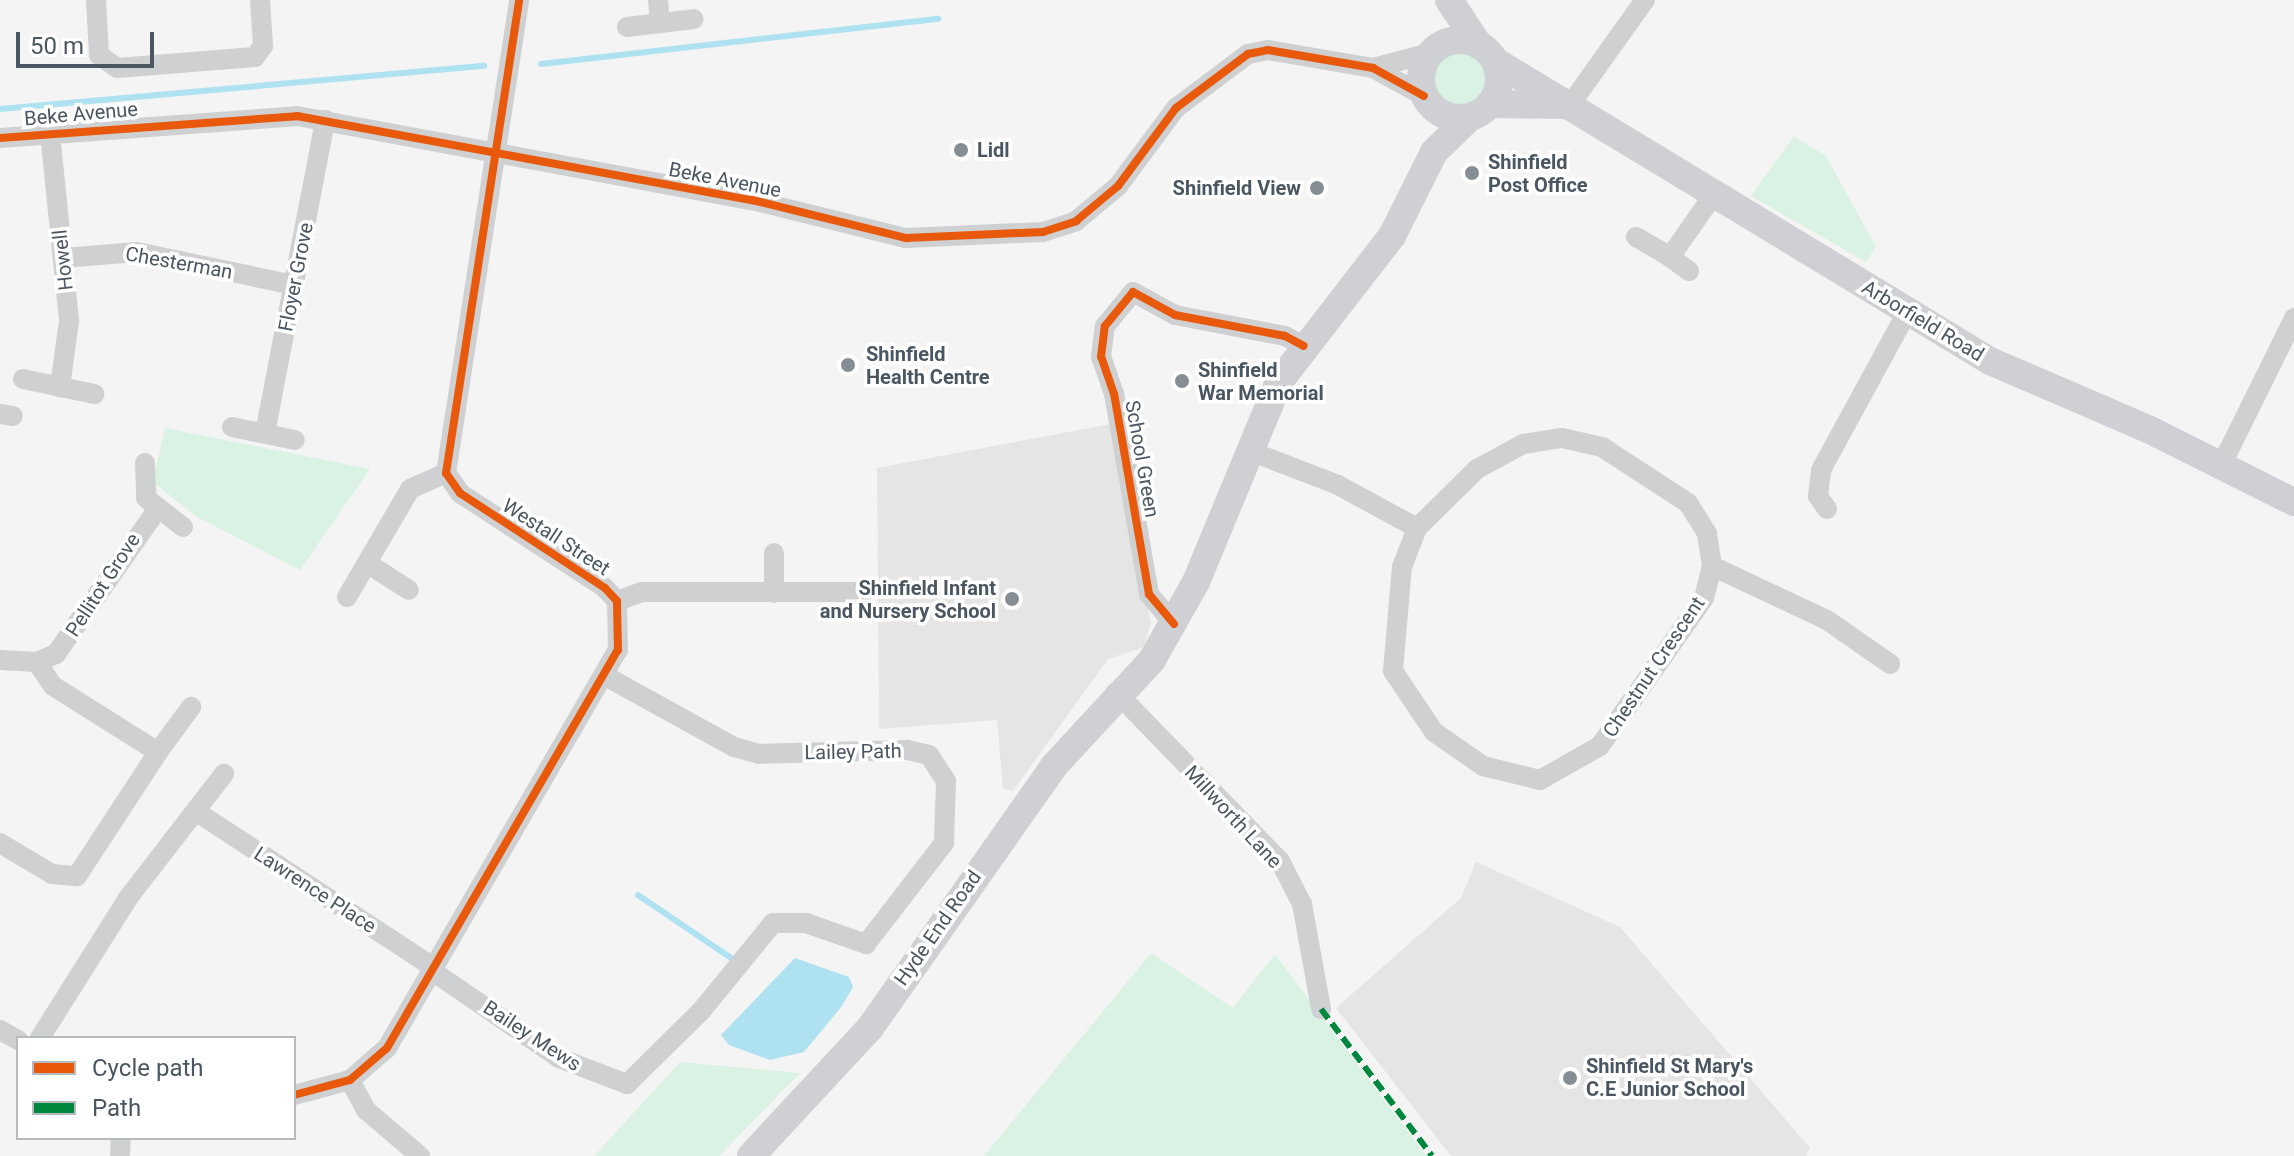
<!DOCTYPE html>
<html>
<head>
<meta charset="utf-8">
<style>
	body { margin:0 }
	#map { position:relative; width:2294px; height:1156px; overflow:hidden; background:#f4f4f4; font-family:Roboto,sans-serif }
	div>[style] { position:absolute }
	.education>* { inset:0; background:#e6e5e6 }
	.green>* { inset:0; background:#d9f2e3 }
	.round { border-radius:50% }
	.water>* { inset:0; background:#aee2f0 }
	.stream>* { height:6px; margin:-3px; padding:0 3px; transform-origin:3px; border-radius:3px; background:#aee2f0 }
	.minor>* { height:20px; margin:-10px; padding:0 10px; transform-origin:10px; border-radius:10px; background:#ced0d2 }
	.secondary>* { height:28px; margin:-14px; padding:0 14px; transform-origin:14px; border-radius:14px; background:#ced0d4 }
	.secondary>.ring { margin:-14px; padding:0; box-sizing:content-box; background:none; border:28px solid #ced0d4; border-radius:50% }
	.quiet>* { height:6px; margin-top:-3px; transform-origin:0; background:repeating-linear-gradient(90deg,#00873e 0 12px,transparent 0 18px) }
	.cycleway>* { height:8px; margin:-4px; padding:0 4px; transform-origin:4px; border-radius:4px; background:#e8590c }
	.dots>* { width:22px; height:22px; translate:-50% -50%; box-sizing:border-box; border:4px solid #fff; border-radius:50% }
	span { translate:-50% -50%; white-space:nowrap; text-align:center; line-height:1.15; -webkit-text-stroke:7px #fff; paint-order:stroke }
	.street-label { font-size:20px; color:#4a5661 }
	.poi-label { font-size:20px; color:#4a5661; font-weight:700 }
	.left { translate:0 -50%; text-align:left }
	.right { translate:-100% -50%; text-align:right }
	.legend { position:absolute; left:16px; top:1036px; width:280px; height:104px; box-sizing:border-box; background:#fff; border:2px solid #b7bbc0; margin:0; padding:10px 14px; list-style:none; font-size:24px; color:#4a5661 }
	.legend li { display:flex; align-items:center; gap:16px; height:40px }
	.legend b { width:40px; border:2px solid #b7bbc0 }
	.scale { position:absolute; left:16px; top:32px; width:138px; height:36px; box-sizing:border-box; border:4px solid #4a5661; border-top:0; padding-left:10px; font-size:24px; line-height:28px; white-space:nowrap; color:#4a5661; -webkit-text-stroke:6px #fff; paint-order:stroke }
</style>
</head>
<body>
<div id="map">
	<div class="education">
		<i style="clip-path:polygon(1111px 424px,1151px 623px,1144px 647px,1108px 659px,1013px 791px,1003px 789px,997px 720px,879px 729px,877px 468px)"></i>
		<i style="clip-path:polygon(1476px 862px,1620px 927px,1810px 1148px,1806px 1156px,1451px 1156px,1336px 1008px,1461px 898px)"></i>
	</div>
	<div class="green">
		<i class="round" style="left:1429px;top:49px;width:60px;height:60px"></i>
		<i style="clip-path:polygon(1794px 136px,1826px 156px,1876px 247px,1866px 262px,1751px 196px)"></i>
		<i style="clip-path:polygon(165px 428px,370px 469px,300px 570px,197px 517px,153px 482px)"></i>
		<i style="clip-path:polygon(1151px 953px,1233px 1008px,1275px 954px,1426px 1156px,984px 1156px)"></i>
		<i style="clip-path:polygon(680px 1062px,800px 1073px,719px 1156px,594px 1156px)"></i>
	</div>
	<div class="water">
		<i style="clip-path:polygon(795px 958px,849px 977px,853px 987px,842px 1006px,804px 1052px,770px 1060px,729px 1045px,721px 1035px)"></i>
	</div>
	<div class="stream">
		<i style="left:541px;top:64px;width:400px;rotate:-6.5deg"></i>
		<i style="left:0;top:109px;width:486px;rotate:-5.1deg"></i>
		<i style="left:638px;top:895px;width:112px;rotate:34.1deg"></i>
	</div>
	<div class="minor">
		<i style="left:96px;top:0;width:55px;rotate:86.9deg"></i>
		<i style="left:99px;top:55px;width:22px;rotate:36deg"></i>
		<i style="left:117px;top:68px;width:138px;rotate:-4.6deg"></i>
		<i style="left:255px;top:57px;width:14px;rotate:-54deg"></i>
		<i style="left:263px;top:46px;width:46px;rotate:-93.7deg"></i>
		<i style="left:658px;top:0;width:23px;rotate:85deg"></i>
		<i style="left:627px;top:27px;width:67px;rotate:-6.8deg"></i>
		<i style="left:1373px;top:68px;width:59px;rotate:-14.7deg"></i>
		<i style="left:1570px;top:105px;width:129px;rotate:-54.5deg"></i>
		<i style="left:50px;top:133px;width:189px;rotate:84.2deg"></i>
		<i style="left:69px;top:321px;width:67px;rotate:97.8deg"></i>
		<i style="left:0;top:138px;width:298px;rotate:-4.2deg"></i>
		<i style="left:297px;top:116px;width:463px;rotate:10.5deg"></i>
		<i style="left:752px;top:200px;width:159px;rotate:13.9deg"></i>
		<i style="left:906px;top:238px;width:137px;rotate:-2.5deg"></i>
		<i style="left:1043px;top:232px;width:35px;rotate:-18deg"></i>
		<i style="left:1076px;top:221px;width:55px;rotate:-39.8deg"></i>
		<i style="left:1118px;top:186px;width:97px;rotate:-53.4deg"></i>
		<i style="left:1176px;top:108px;width:90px;rotate:-36.9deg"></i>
		<i style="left:1248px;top:54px;width:20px;rotate:-11deg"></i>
		<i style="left:1268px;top:50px;width:107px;rotate:9.7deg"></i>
		<i style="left:1373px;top:68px;width:58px;rotate:28.8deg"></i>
		<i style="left:1636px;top:237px;width:39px;rotate:30deg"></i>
		<i style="left:64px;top:258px;width:73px;rotate:-4.7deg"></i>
		<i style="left:137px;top:252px;width:160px;rotate:11.9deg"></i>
		<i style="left:1689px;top:271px;width:24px;rotate:-144deg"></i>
		<i style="left:1670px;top:257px;width:73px;rotate:-55deg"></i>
		<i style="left:23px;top:379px;width:73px;rotate:11.9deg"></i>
		<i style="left:0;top:414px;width:13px;rotate:9deg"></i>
		<i style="left:232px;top:427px;width:64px;rotate:11.7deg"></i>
		<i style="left:265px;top:433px;width:319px;rotate:-79.1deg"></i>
		<i style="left:1247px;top:450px;width:97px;rotate:21deg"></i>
		<i style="left:1338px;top:485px;width:90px;rotate:28.6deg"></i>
		<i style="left:1417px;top:528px;width:84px;rotate:-44.5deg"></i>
		<i style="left:1477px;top:469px;width:52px;rotate:-28.5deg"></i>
		<i style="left:1523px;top:444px;width:39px;rotate:-9deg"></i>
		<i style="left:1562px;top:438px;width:41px;rotate:12.7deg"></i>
		<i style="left:1602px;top:447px;width:103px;rotate:33.1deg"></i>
		<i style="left:1688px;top:503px;width:36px;rotate:58deg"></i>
		<i style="left:1707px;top:534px;width:32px;rotate:81deg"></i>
		<i style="left:1712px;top:566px;width:33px;rotate:104deg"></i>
		<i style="left:1704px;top:598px;width:181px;rotate:125.1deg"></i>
		<i style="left:1600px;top:746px;width:69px;rotate:150.5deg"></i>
		<i style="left:1540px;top:780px;width:59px;rotate:-166.2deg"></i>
		<i style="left:1483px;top:766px;width:60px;rotate:-145.2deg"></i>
		<i style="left:1434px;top:732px;width:73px;rotate:-123.9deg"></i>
		<i style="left:1393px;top:671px;width:104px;rotate:-85.1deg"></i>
		<i style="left:1402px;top:567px;width:42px;rotate:-69deg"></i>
		<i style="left:145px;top:463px;width:35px;rotate:88deg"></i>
		<i style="left:146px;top:498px;width:47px;rotate:38.1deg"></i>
		<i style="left:2222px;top:464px;width:163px;rotate:-63.7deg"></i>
		<i style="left:1827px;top:509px;width:16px;rotate:-125deg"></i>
		<i style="left:1818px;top:496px;width:26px;rotate:-83deg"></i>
		<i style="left:1821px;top:470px;width:180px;rotate:-61.4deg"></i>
		<i style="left:774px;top:553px;width:40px;rotate:90deg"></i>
		<i style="left:370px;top:565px;width:46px;rotate:32.7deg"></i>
		<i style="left:1712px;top:566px;width:127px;rotate:25.2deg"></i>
		<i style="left:1827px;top:620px;width:77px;rotate:34.9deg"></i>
		<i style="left:347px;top:597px;width:125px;rotate:-59.7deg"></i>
		<i style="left:410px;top:489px;width:39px;rotate:-24deg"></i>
		<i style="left:617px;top:601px;width:27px;rotate:-20deg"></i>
		<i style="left:642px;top:592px;width:223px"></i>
		<i style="left:1174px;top:624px;width:39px;rotate:-130deg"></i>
		<i style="left:1149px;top:594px;width:203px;rotate:-99.9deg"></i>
		<i style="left:1114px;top:394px;width:39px;rotate:-109deg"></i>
		<i style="left:1101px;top:357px;width:31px;rotate:-83deg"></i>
		<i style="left:1105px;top:326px;width:44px;rotate:-50.5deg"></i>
		<i style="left:1133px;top:292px;width:48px;rotate:28.7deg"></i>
		<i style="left:1175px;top:315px;width:112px;rotate:10.8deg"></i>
		<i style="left:1285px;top:336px;width:21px;rotate:28deg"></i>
		<i style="left:0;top:660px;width:37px;rotate:3deg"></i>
		<i style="left:37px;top:662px;width:21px;rotate:-23deg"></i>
		<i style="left:56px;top:654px;width:176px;rotate:-55deg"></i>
		<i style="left:1116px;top:692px;width:235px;rotate:45.9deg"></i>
		<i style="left:1280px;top:861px;width:48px;rotate:62.9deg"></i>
		<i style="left:1302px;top:904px;width:107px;rotate:79.7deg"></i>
		<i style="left:158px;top:752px;width:56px;rotate:-53.7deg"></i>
		<i style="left:197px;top:812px;width:282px;rotate:33.3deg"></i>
		<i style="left:0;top:843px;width:61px;rotate:30.8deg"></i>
		<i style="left:52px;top:874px;width:25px;rotate:5deg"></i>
		<i style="left:77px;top:876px;width:148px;rotate:-56.8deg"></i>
		<i style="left:158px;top:752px;width:124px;rotate:-147.8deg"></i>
		<i style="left:53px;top:686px;width:29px;rotate:-124deg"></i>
		<i style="left:431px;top:970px;width:155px;rotate:34.5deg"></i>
		<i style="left:559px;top:1058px;width:73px;rotate:20.9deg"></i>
		<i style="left:627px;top:1084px;width:105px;rotate:-44.6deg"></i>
		<i style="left:702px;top:1010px;width:112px;rotate:-50.8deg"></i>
		<i style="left:773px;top:923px;width:33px"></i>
		<i style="left:806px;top:923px;width:64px;rotate:19.3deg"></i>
		<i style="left:866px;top:944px;width:128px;rotate:-52.3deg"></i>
		<i style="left:944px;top:843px;width:62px;rotate:-88.2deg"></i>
		<i style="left:946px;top:781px;width:31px;rotate:-123deg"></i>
		<i style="left:929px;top:755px;width:23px;rotate:-167deg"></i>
		<i style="left:907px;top:750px;width:148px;rotate:178.5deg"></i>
		<i style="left:759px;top:754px;width:26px;rotate:-164deg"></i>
		<i style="left:734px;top:747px;width:145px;rotate:-151.1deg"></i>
		<i style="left:0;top:1030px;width:21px;rotate:29deg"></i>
		<i style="left:40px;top:1038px;width:165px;rotate:-57.8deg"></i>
		<i style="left:128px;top:898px;width:157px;rotate:-52.3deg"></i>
		<i style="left:350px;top:1080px;width:34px;rotate:62deg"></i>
		<i style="left:366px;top:1110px;width:71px;rotate:40.4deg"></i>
		<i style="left:294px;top:1095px;width:58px;rotate:-15deg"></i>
		<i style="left:350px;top:1080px;width:49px;rotate:-40.9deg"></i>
		<i style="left:387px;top:1048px;width:460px;rotate:-59.9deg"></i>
		<i style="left:618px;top:650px;width:49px;rotate:-91.2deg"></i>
		<i style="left:617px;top:601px;width:18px;rotate:-133deg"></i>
		<i style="left:605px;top:588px;width:173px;rotate:-146.8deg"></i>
		<i style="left:460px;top:493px;width:24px;rotate:-125deg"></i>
		<i style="left:446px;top:473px;width:479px;rotate:-81.2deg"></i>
		<i style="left:120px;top:1156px;width:18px;rotate:-87deg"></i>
	</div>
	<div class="secondary">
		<i style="left:1449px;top:0;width:53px;rotate:56.6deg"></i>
		<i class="ring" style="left:1421px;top:40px;width:50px;height:50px"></i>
		<i style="left:1495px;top:61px;width:579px;rotate:31.22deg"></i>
		<i style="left:1990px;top:361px;width:174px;rotate:23.3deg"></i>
		<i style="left:2150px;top:430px;width:161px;rotate:26.6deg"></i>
		<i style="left:1490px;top:104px;width:75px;rotate:0.8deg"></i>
		<i style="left:751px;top:1156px;width:175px;rotate:-47.1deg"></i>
		<i style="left:870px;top:1028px;width:320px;rotate:-54.9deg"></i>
		<i style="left:1054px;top:766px;width:144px;rotate:-47.2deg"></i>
		<i style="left:1152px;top:660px;width:90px;rotate:-60.6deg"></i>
		<i style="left:1196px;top:582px;width:217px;rotate:-67.5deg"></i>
		<i style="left:1279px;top:382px;width:185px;rotate:-52.3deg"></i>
		<i style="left:1392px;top:236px;width:94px;rotate:-63.4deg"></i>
		<i style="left:1434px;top:152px;width:50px;rotate:-44.2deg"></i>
	</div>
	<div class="quiet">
		<i style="left:1321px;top:1009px;width:184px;rotate:52.9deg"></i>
	</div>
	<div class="cycleway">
		<i style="left:0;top:138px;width:298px;rotate:-4.2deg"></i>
		<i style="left:297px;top:116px;width:463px;rotate:10.5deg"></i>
		<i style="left:752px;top:200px;width:159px;rotate:13.9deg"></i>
		<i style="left:906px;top:238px;width:137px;rotate:-2.5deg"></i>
		<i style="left:1043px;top:232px;width:35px;rotate:-18deg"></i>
		<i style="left:1076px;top:221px;width:55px;rotate:-39.8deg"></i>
		<i style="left:1118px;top:186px;width:97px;rotate:-53.4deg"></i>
		<i style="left:1176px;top:108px;width:90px;rotate:-36.9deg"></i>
		<i style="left:1248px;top:54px;width:20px;rotate:-11deg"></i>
		<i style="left:1268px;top:50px;width:107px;rotate:9.7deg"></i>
		<i style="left:1373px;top:68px;width:58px;rotate:28.8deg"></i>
		<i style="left:1174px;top:624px;width:39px;rotate:-130deg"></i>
		<i style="left:1149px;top:594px;width:203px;rotate:-99.9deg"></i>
		<i style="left:1114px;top:394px;width:39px;rotate:-109deg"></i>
		<i style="left:1101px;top:357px;width:31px;rotate:-83deg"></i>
		<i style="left:1105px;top:326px;width:44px;rotate:-50.5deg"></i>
		<i style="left:1133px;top:292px;width:48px;rotate:28.7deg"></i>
		<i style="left:1175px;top:315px;width:112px;rotate:10.8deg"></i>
		<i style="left:1285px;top:336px;width:21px;rotate:28deg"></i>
		<i style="left:294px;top:1095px;width:58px;rotate:-15deg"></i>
		<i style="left:350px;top:1080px;width:49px;rotate:-40.9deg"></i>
		<i style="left:387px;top:1048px;width:460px;rotate:-59.9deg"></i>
		<i style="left:618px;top:650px;width:49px;rotate:-91.2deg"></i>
		<i style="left:617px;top:601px;width:18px;rotate:-133deg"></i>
		<i style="left:605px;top:588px;width:173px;rotate:-146.8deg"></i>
		<i style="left:460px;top:493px;width:24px;rotate:-125deg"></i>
		<i style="left:446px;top:473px;width:479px;rotate:-81.2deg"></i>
	</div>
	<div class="dots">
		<i style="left:961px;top:150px;background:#868d94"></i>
		<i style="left:1472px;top:173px;background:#868d94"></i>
		<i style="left:1317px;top:188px;background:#868d94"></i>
		<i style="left:848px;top:365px;background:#868d94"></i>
		<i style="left:1182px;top:381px;background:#868d94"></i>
		<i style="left:1012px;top:599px;background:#868d94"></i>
		<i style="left:1570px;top:1078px;background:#868d94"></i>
	</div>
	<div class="street-label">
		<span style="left:81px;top:114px;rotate:-5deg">Beke Avenue</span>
		<span style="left:725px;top:180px;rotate:11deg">Beke Avenue</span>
		<span style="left:63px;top:260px;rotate:-96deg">Howell</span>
		<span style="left:179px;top:263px;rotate:10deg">Chesterman</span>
		<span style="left:296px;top:277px;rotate:-79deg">Floyer Grove</span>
		<span style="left:1923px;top:321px;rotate:31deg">Arborfield Road</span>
		<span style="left:1142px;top:459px;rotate:80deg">School Green</span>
		<span style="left:556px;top:537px;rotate:33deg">Westall Street</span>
		<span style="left:103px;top:585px;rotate:-57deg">Pellitot Grove</span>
		<span style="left:1654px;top:667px;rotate:-56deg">Chestnut Crescent</span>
		<span style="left:853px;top:752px;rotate:-1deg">Lailey Path</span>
		<span style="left:1233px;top:817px;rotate:47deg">Millworth Lane</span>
		<span style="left:315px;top:890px;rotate:33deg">Lawrence Place</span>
		<span style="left:938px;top:928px;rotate:-55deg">Hyde End Road</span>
		<span style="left:532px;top:1036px;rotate:33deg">Bailey Mews</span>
	</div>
	<div class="poi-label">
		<span class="left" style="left:977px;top:150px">Lidl</span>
		<span class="left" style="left:1488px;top:174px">Shinfield<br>Post Office</span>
		<span class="right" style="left:1301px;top:188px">Shinfield View</span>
		<span class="left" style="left:866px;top:366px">Shinfield<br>Health Centre</span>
		<span class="left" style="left:1198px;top:382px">Shinfield<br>War Memorial</span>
		<span class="right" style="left:996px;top:600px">Shinfield Infant<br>and Nursery School</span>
		<span class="left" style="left:1586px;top:1078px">Shinfield St Mary's<br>C.E Junior School</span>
	</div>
	<ul class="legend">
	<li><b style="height:10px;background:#e8590c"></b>Cycle path</li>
	<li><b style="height:10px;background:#00873e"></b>Path</li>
	</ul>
	<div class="scale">50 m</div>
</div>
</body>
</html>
